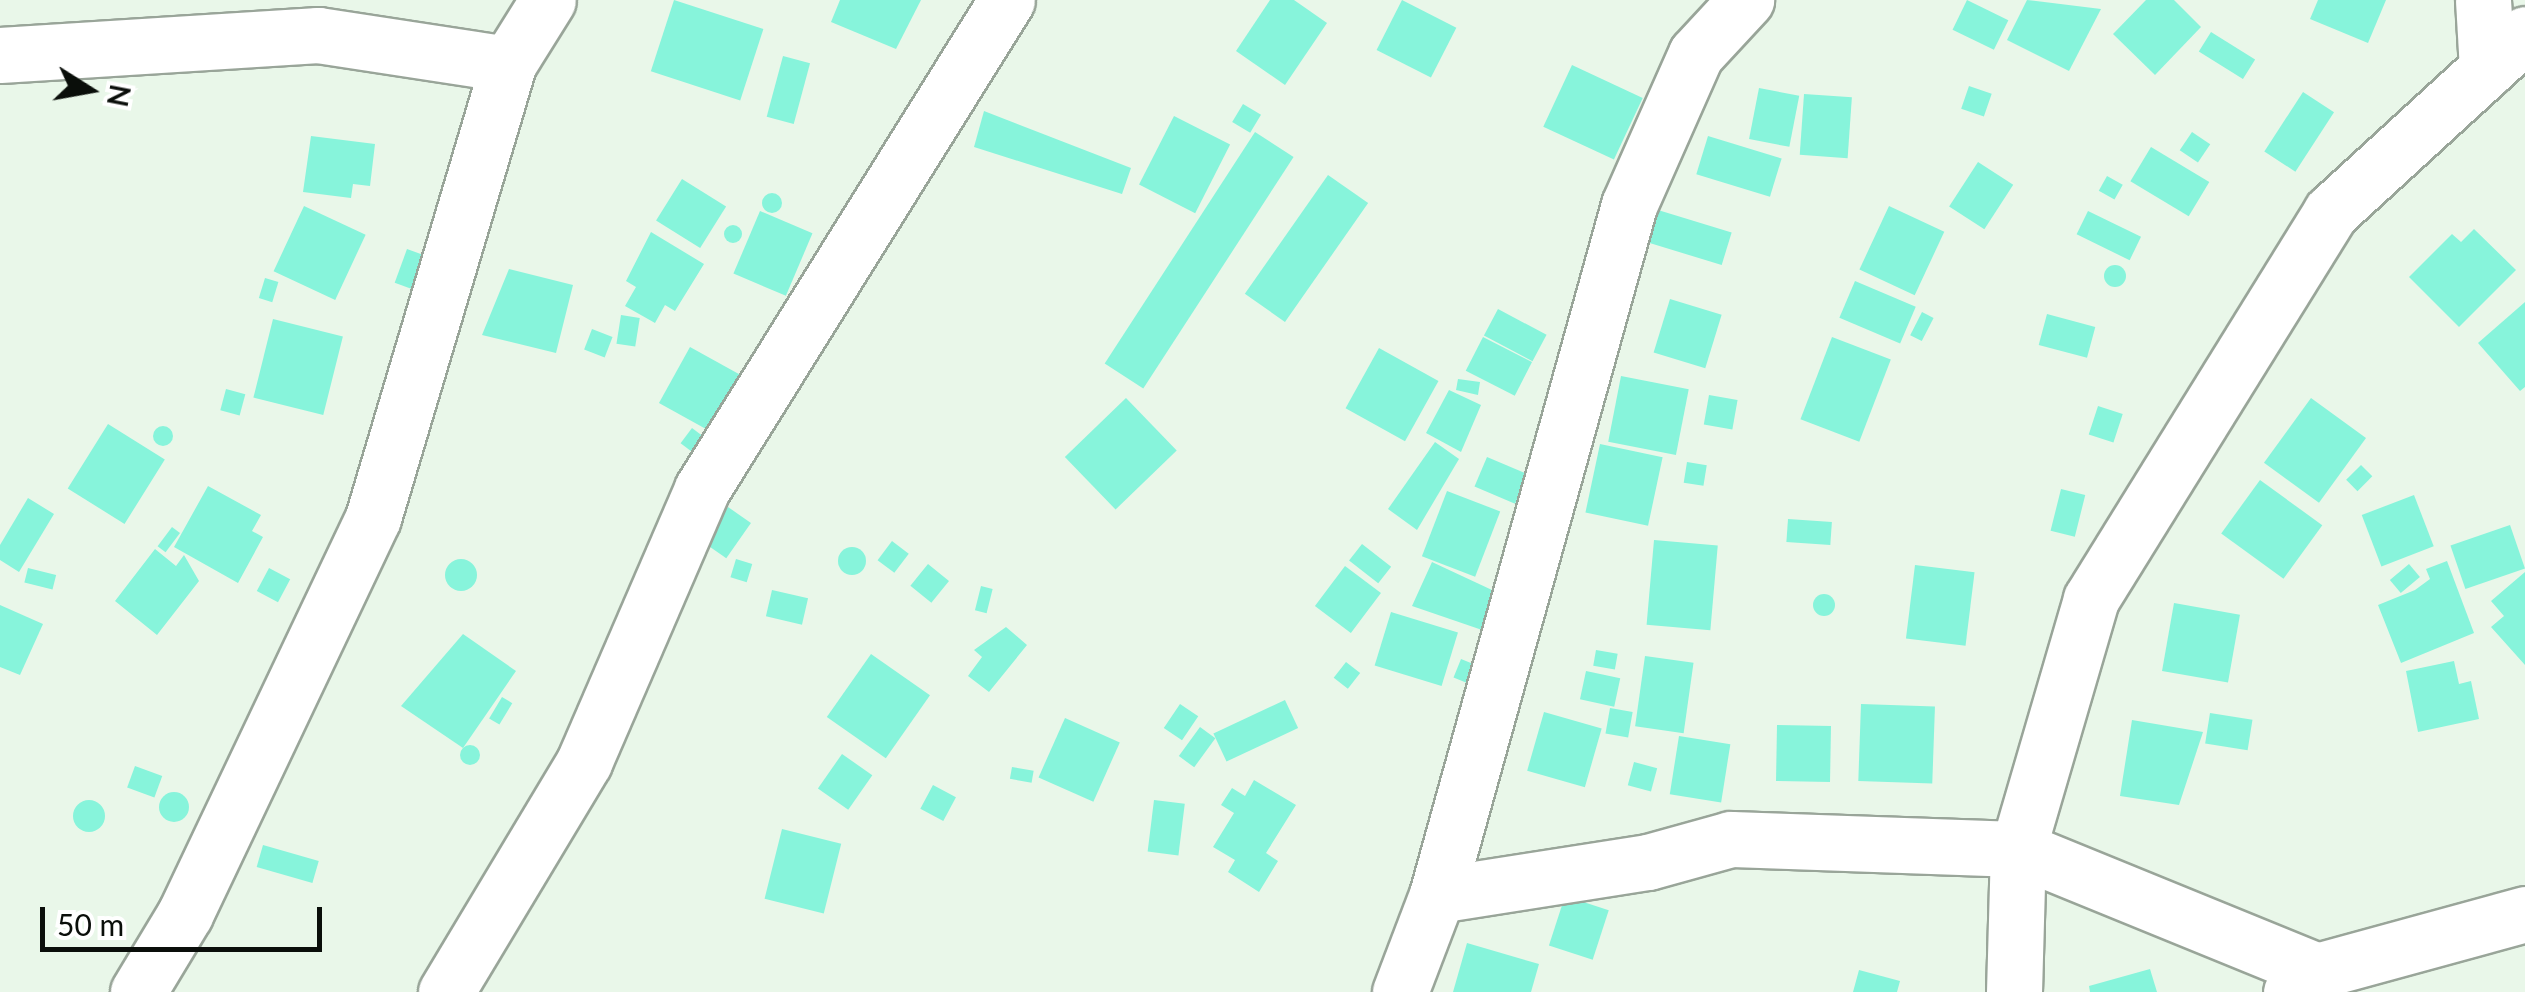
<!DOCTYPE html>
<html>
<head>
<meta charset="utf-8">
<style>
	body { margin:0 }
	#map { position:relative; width:2525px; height:992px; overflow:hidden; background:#e9f7e9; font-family:Lato,sans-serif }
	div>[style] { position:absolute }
	.building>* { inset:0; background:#87f4db; transform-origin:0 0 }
	.round { border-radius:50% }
	.roads { filter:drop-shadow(2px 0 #99a599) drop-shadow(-2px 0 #99a599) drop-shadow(0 2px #99a599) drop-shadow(0 -2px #99a599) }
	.minor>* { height:55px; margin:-27.5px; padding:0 27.5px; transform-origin:27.5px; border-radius:27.5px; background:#fff }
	span { translate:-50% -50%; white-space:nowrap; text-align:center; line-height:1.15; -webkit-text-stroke:8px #fff; paint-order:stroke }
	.north { position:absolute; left:40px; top:40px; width:100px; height:100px; -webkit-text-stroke:8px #fff; paint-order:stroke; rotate:101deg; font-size:28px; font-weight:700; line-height:40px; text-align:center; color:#0a0e0a }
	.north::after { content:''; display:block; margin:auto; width:35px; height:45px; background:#0a0e0a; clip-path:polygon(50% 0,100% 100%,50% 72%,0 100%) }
	.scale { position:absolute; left:40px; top:907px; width:282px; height:45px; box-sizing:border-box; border:5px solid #0a0e0a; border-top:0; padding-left:12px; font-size:30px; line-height:35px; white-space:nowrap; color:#0a0e0a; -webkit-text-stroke:8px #fff; paint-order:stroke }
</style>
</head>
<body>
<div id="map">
	<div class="building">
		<i style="left:674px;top:0;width:94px;height:75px;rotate:18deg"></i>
		<i style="clip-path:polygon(840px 0,921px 0,896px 49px,831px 22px)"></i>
		<i style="clip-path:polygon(1270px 0,1294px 0,1327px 23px,1285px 85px,1236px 51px)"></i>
		<i style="left:1402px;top:0;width:61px;height:56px;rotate:27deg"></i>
		<i style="left:1967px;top:0;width:46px;height:33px;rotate:26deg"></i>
		<i style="clip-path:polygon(2027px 0,2101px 9px,2069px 71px,2007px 40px)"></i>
		<i style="clip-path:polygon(2146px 0,2174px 0,2201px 27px,2155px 75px,2113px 34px)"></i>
		<i style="clip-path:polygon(2318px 0,2386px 0,2368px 43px,2310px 19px)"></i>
		<i style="left:2211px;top:32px;width:52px;height:23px;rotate:32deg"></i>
		<i style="left:783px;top:56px;width:28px;height:63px;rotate:15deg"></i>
		<i style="left:1572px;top:65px;width:78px;height:68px;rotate:25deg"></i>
		<i style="left:1969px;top:86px;width:24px;height:24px;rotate:19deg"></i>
		<i style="left:1759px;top:88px;width:41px;height:52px;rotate:11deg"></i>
		<i style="left:2303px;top:92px;width:37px;height:71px;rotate:33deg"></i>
		<i style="left:1804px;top:94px;width:48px;height:61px;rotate:4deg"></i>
		<i style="left:1243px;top:104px;width:21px;height:21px;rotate:31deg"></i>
		<i style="clip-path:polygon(984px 111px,1131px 168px,1122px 194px,974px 147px)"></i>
		<i style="left:1174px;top:116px;width:63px;height:77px;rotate:27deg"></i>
		<i style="left:1255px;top:132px;width:46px;height:276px;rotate:33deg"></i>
		<i style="left:2192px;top:132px;width:22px;height:22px;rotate:34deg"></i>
		<i style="clip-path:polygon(311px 136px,375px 144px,370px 186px,353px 184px,351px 198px,303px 192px)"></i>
		<i style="left:1708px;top:136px;width:77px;height:40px;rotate:17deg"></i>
		<i style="left:2151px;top:147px;width:68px;height:40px;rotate:31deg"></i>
		<i style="left:1978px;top:162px;width:42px;height:53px;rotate:33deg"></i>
		<i style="left:1328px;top:175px;width:49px;height:145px;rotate:35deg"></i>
		<i style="left:2107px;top:176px;width:18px;height:17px;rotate:29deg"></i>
		<i style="left:682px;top:179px;width:52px;height:49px;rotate:32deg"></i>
		<i class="round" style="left:762px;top:193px;width:20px;height:20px"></i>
		<i style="left:304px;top:206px;width:68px;height:72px;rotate:25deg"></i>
		<i style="left:1889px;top:206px;width:61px;height:70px;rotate:25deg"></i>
		<i style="left:1658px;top:210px;width:77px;height:34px;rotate:17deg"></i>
		<i style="left:760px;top:211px;width:57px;height:68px;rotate:23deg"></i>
		<i style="left:2088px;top:211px;width:59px;height:26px;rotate:26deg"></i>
		<i class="round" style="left:724px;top:225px;width:18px;height:18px"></i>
		<i style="clip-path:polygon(2474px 229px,2516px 270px,2459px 327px,2409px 277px,2452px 234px,2461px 242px)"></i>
		<i style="clip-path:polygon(651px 232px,704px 264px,675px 311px,665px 305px,655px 323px,625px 306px,636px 287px,626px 281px)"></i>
		<i style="left:407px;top:249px;width:27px;height:36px;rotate:20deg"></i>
		<i class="round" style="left:2104px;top:265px;width:22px;height:22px"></i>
		<i style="clip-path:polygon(509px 269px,573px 285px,556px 353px,482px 335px)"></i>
		<i style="left:265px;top:278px;width:14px;height:21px;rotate:17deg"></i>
		<i style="left:1855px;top:281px;width:66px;height:40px;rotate:23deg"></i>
		<i style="left:1670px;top:299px;width:54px;height:56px;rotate:17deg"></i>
		<i style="clip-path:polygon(2525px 302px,2525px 387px,2520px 391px,2478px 343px)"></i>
		<i style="left:1498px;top:309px;width:55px;height:30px;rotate:28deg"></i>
		<i style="left:1922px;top:312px;width:13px;height:26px;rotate:27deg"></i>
		<i style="left:2047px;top:314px;width:50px;height:32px;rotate:15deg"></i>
		<i style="left:621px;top:315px;width:19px;height:29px;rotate:9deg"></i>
		<i style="left:273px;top:319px;width:72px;height:81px;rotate:14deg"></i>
		<i style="left:592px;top:329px;width:22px;height:22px;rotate:21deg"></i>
		<i style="left:1483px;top:337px;width:55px;height:38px;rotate:27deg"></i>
		<i style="left:1832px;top:337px;width:63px;height:88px;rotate:21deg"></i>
		<i style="left:690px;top:347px;width:62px;height:64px;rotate:29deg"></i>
		<i style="left:1379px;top:348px;width:68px;height:69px;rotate:29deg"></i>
		<i style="left:1621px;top:376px;width:69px;height:67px;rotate:11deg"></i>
		<i style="clip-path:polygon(1458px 379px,1480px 382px,1478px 395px,1456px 390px)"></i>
		<i style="left:226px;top:389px;width:20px;height:22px;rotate:15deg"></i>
		<i style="clip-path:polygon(1449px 390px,1481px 405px,1461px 452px,1426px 433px)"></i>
		<i style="left:1709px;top:395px;width:29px;height:30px;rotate:10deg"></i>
		<i style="left:1126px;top:398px;width:73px;height:85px;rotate:46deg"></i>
		<i style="left:2311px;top:398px;width:68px;height:80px;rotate:36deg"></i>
		<i style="left:2098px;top:406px;width:26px;height:30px;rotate:18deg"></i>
		<i style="left:108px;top:424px;width:67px;height:76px;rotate:32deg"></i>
		<i class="round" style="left:153px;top:426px;width:20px;height:20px"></i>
		<i style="left:692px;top:428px;width:20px;height:19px;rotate:37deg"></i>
		<i style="clip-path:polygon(1435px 442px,1459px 459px,1417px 530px,1388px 509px)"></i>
		<i style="left:1600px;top:444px;width:64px;height:70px;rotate:12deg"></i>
		<i style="left:1487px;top:457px;width:44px;height:32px;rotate:23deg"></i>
		<i style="left:1687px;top:462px;width:20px;height:21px;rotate:9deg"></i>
		<i style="left:2361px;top:465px;width:16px;height:21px;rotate:45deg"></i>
		<i style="left:2260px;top:480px;width:77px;height:66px;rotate:36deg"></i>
		<i style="clip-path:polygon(208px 486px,261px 515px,252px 531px,263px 537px,238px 583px,174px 547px)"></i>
		<i style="left:2061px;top:489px;width:25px;height:43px;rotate:14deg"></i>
		<i style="left:1447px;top:491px;width:57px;height:70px;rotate:21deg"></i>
		<i style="left:2414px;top:495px;width:55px;height:56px;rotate:69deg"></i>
		<i style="clip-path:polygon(28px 498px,54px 514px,19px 572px,0 560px,0 545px)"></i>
		<i style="left:728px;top:507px;width:28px;height:43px;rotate:35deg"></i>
		<i style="left:1788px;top:519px;width:44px;height:23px;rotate:4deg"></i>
		<i style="left:2510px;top:525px;width:46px;height:63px;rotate:71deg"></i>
		<i style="left:172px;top:527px;width:10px;height:24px;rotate:37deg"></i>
		<i style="left:1654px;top:540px;width:64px;height:85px;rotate:5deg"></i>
		<i style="left:892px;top:541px;width:21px;height:24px;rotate:37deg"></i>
		<i style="left:1362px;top:544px;width:37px;height:21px;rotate:38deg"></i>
		<i class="round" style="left:838px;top:547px;width:28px;height:28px"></i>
		<i style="clip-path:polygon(155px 549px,176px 566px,184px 555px,199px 581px,157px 635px,115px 601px)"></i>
		<i style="left:736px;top:559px;width:17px;height:19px;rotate:17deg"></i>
		<i class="round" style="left:445px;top:559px;width:32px;height:32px"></i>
		<i style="clip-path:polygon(2447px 561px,2474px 633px,2401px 663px,2378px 605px,2415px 590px,2430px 579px,2426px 569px)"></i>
		<i style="clip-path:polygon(1432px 562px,1492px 590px,1485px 631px,1412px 606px)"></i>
		<i style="left:928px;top:564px;width:27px;height:28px;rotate:39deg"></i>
		<i style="left:2409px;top:564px;width:17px;height:25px;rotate:50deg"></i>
		<i style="left:1915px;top:565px;width:60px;height:74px;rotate:7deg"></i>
		<i style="left:1345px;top:566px;width:45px;height:50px;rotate:37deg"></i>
		<i style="left:28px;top:568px;width:29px;height:15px;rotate:14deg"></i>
		<i style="left:269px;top:568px;width:24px;height:26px;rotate:28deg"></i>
		<i style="clip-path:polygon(2525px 572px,2525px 665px,2491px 627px,2504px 616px,2491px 601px)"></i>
		<i style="left:981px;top:586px;width:12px;height:25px;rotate:14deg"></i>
		<i style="left:772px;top:590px;width:37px;height:27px;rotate:13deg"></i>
		<i class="round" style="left:1813px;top:594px;width:22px;height:22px"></i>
		<i style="left:2174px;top:603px;width:67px;height:69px;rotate:10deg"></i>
		<i style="clip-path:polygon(0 605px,43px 624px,20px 675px,0 667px)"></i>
		<i style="left:1391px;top:612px;width:70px;height:56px;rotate:17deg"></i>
		<i style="clip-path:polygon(1006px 627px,1027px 645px,989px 692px,968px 676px,982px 657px,974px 650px)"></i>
		<i style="clip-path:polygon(463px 634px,516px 671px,463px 748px,401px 706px)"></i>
		<i style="left:1596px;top:650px;width:22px;height:16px;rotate:10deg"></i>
		<i style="left:871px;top:654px;width:72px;height:77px;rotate:35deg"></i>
		<i style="left:1645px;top:656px;width:49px;height:71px;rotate:8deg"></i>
		<i style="left:1461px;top:659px;width:22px;height:20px;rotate:22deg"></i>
		<i style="clip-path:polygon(2454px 661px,2459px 684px,2471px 681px,2479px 719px,2418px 732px,2406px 671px)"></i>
		<i style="left:1346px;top:662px;width:18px;height:20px;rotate:38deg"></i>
		<i style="left:1586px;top:671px;width:35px;height:29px;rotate:12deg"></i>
		<i style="left:502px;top:697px;width:12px;height:25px;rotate:31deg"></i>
		<i style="left:1285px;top:700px;width:31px;height:79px;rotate:65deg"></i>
		<i style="left:1180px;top:704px;width:22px;height:29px;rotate:34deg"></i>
		<i style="left:1861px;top:704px;width:74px;height:77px;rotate:2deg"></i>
		<i style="left:1610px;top:708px;width:23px;height:26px;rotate:10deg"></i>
		<i style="left:1544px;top:712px;width:60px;height:61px;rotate:16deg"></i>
		<i style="left:2210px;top:713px;width:43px;height:31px;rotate:9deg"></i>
		<i style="left:1065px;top:718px;width:60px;height:65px;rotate:24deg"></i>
		<i style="clip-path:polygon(2132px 720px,2203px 732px,2179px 805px,2120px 796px)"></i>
		<i style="left:1777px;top:725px;width:54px;height:56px;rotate:1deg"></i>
		<i style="left:1200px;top:727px;width:19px;height:36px;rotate:36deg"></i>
		<i style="left:1679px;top:736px;width:52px;height:59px;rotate:9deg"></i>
		<i class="round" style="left:460px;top:745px;width:20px;height:20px"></i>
		<i style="left:842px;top:754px;width:37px;height:42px;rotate:35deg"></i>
		<i style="left:1634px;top:762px;width:24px;height:24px;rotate:15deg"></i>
		<i style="left:135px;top:766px;width:29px;height:23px;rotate:20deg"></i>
		<i style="left:1012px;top:767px;width:22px;height:12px;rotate:10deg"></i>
		<i style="clip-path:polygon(1254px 780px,1296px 805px,1266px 853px,1278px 861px,1259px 892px,1228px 872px,1235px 860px,1213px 847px,1234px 813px,1221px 805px,1232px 788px,1245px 796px)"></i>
		<i style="left:933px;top:785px;width:26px;height:27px;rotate:28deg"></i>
		<i class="round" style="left:159px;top:792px;width:30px;height:30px"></i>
		<i style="left:1154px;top:800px;width:31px;height:52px;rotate:7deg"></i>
		<i class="round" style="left:73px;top:800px;width:32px;height:32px"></i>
		<i style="left:782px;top:829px;width:61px;height:72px;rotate:14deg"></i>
		<i style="left:263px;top:845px;width:58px;height:23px;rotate:16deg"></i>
		<i style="left:1565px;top:896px;width:46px;height:52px;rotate:18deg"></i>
		<i style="clip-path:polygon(1467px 943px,1539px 964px,1531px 992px,1453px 992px)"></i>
		<i style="clip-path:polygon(2150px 969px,2157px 992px,2090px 992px,2089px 986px)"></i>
		<i style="clip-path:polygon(1859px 970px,1900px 981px,1897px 992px,1853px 992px)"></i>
	</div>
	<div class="roads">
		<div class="minor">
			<i style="left:2483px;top:0;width:69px;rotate:86.7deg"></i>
			<i style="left:0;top:55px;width:319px;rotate:-3.6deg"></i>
			<i style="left:318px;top:35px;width:192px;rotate:8.7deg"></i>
			<i style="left:1437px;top:895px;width:214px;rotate:-8.9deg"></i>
			<i style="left:1648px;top:862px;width:86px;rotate:-15.5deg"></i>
			<i style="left:1731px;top:839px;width:287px;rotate:2deg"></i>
			<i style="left:2018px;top:849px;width:323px;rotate:22.2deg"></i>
			<i style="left:138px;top:992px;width:91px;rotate:-58.9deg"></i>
			<i style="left:185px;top:914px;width:438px;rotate:-64.6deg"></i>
			<i style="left:373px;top:518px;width:474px;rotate:-73.4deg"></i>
			<i style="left:508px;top:64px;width:75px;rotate:-58deg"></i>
			<i style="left:446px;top:992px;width:268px;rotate:-59deg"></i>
			<i style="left:584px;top:762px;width:297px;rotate:-66.6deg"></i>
			<i style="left:702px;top:489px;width:576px;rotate:-58.05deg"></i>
			<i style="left:1400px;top:992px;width:104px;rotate:-69.1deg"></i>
			<i style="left:1437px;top:895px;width:716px;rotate:-74.45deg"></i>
			<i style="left:1629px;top:205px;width:165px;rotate:-66.1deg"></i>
			<i style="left:1696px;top:54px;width:74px;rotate:-47.2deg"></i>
			<i style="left:2014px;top:992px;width:143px;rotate:-88.4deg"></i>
			<i style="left:2018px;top:849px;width:260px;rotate:-73.7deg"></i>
			<i style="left:2091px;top:599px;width:455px;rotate:-58.2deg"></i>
			<i style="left:2331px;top:212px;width:263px;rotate:-42.5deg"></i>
			<i style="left:2291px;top:992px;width:33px;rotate:-39deg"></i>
			<i style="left:2317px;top:971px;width:216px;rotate:-15.3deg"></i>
		</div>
	</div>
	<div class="north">N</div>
	<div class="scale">50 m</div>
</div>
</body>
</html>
